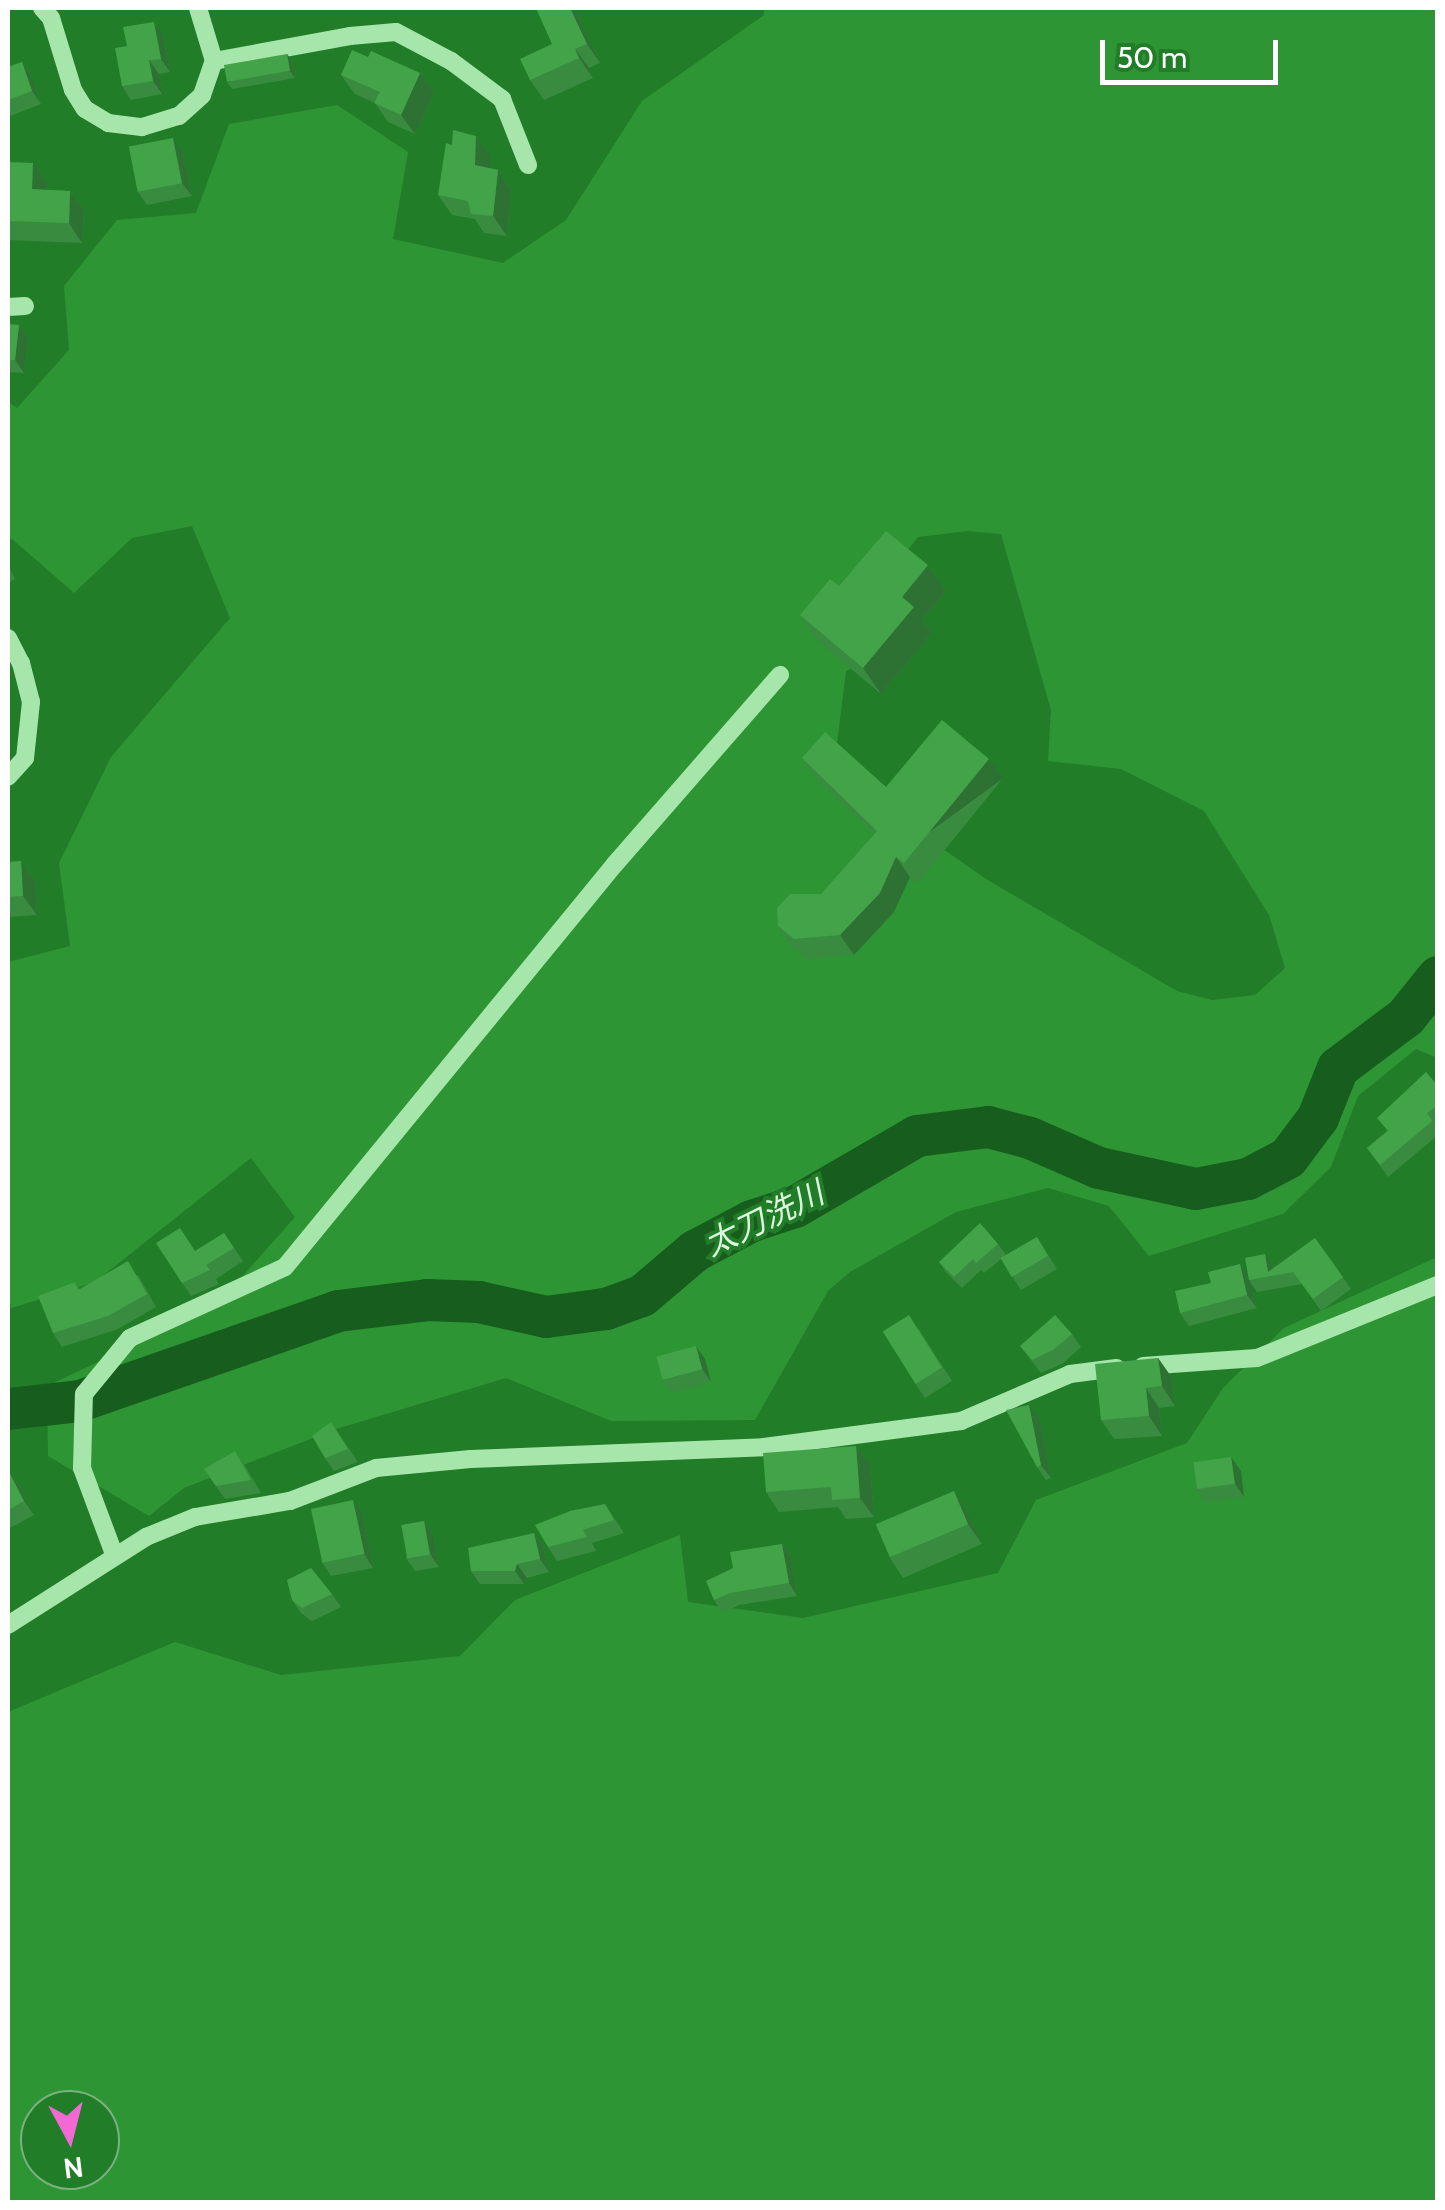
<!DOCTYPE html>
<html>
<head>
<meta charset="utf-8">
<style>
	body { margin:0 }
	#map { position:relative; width:1445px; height:2210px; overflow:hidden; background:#227d29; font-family:Cabin,"Noto Sans JP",sans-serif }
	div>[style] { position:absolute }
	.green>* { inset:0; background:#2d9533 }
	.river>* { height:42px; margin:-21px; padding:0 21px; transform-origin:21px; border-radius:21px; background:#175d1d }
	.minor>* { height:18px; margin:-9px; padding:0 9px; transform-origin:9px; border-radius:9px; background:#a7e6ab }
	.wall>* { inset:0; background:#398c3f }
	.shaded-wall>* { inset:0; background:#2e7233; transform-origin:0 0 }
	.building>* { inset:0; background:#42a349; transform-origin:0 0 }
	span { translate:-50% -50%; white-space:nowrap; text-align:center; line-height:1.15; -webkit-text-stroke:8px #227d29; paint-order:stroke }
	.water-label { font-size:32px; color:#dcf7de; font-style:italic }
	.frame { position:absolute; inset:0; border:10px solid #fff; pointer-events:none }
	.north { position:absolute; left:20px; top:2090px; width:100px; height:100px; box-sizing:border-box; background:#227d29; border:2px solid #7ab17f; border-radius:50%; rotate:173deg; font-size:28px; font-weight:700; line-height:40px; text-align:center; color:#fff }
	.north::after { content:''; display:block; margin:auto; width:35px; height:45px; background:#f269d3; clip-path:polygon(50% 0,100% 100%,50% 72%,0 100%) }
	.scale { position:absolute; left:1100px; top:40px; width:178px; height:45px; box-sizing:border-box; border:5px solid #fff; border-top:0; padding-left:12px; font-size:30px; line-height:35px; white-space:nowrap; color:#fff; -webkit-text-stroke:8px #227d29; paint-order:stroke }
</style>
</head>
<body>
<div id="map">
	<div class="green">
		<i style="clip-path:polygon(evenodd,764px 8px,1437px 8px,1437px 1058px,1416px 1049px,1358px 1096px,1331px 1167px,1283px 1214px,1149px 1256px,1109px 1206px,1048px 1188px,956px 1212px,850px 1272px,828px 1291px,755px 1420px,611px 1421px,506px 1378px,336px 1429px,184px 1488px,149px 1516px,48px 1456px,47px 1386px,176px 1325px,241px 1278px,295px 1217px,251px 1158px,95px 1282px,8px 1309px,8px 962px,70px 946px,59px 863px,111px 757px,230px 618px,192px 526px,132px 538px,74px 593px,12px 539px,8px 540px,8px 402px,17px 408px,69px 350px,64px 286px,117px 220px,196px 213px,229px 124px,337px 105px,408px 152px,393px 239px,503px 263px,566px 220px,642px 101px,764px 15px,764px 8px,967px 531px,1001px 534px,1051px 710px,1048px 761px,1121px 769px,1204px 811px,1269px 915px,1285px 968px,1255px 995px,1212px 1000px,1177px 991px,986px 879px,922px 834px,832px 784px,846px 671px,887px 654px,880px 586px,918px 537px,967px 531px)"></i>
		<i style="clip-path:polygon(evenodd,1437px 1257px,1437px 2202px,8px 2202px,8px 1712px,175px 1642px,281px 1675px,460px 1656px,515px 1600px,680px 1535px,688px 1602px,803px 1618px,998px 1573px,1036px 1500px,1187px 1443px,1223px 1388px,1284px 1328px,1437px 1257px,40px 2110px,100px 2110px,100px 2170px,40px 2170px,40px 2110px)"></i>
	</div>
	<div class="river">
		<i style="left:8px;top:1409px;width:72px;rotate:-6.3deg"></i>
		<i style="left:80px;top:1401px;width:273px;rotate:-19.2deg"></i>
		<i style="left:338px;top:1311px;width:90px;rotate:-7deg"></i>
		<i style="left:427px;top:1300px;width:52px;rotate:2.2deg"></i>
		<i style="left:479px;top:1302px;width:69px;rotate:12.6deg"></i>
		<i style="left:546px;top:1317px;width:61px;rotate:-7.6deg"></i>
		<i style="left:606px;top:1309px;width:38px;rotate:-20deg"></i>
		<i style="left:642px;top:1296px;width:70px;rotate:-40.3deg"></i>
		<i style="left:695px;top:1251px;width:64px;rotate:-27.8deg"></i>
		<i style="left:752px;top:1221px;width:45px;rotate:-18deg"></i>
		<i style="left:795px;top:1207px;width:141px;rotate:-30.2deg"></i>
		<i style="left:917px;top:1136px;width:72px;rotate:-7.2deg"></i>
		<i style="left:988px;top:1127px;width:43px;rotate:14.7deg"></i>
		<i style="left:1030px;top:1138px;width:75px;rotate:23.5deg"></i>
		<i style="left:1099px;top:1168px;width:99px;rotate:12.2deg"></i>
		<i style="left:1196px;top:1189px;width:53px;rotate:-10.9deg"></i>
		<i style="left:1248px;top:1179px;width:45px;rotate:-27.7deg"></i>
		<i style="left:1288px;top:1158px;width:50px;rotate:-53.1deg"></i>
		<i style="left:1318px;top:1118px;width:54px;rotate:-68.2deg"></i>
		<i style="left:1338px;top:1068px;width:85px;rotate:-36.9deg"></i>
		<i style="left:1406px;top:1017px;width:51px;rotate:-51.3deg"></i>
	</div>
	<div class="minor">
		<i style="left:42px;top:8px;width:13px;rotate:48deg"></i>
		<i style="left:51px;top:18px;width:75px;rotate:73deg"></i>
		<i style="left:73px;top:90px;width:22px;rotate:58deg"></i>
		<i style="left:85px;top:109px;width:27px;rotate:31deg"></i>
		<i style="left:108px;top:123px;width:34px;rotate:7deg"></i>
		<i style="left:142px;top:127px;width:39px;rotate:-17deg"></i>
		<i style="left:179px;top:116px;width:31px;rotate:-42deg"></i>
		<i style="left:202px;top:95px;width:36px;rotate:-71deg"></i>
		<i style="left:214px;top:61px;width:55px;rotate:-106.8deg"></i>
		<i style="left:214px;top:61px;width:138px;rotate:-10.4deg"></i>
		<i style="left:350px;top:36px;width:46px;rotate:-5deg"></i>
		<i style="left:396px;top:32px;width:62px;rotate:27.8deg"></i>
		<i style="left:451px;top:61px;width:64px;rotate:36.7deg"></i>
		<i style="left:502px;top:99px;width:71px;rotate:68.5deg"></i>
		<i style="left:8px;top:307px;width:17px;rotate:-3deg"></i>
		<i style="left:8px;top:638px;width:28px;rotate:63deg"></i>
		<i style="left:21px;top:663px;width:40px;rotate:75.6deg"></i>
		<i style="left:31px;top:702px;width:56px;rotate:96.1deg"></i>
		<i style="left:25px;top:758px;width:25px;rotate:132deg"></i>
		<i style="left:1143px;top:1366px;width:114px;rotate:-4deg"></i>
		<i style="left:1257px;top:1358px;width:195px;rotate:-22deg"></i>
		<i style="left:114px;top:1554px;width:92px;rotate:-110.4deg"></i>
		<i style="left:82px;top:1468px;width:74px;rotate:-88.5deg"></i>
		<i style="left:84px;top:1394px;width:72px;rotate:-50.6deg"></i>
		<i style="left:130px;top:1338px;width:170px;rotate:-24.6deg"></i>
		<i style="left:285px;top:1267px;width:521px;rotate:-50.69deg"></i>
		<i style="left:615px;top:864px;width:251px;rotate:-48.9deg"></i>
		<i style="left:8px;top:1625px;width:164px;rotate:-32.5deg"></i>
		<i style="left:146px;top:1537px;width:53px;rotate:-22.2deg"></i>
		<i style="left:195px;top:1517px;width:96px;rotate:-9.6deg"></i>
		<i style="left:290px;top:1501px;width:92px;rotate:-21deg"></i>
		<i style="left:376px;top:1468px;width:95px;rotate:-5.4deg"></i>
		<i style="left:471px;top:1459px;width:293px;rotate:-2.3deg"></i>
		<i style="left:764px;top:1447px;width:199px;rotate:-7.5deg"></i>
		<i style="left:961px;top:1421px;width:119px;rotate:-23.3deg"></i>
		<i style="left:1070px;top:1374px;width:47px;rotate:-7.3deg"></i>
	</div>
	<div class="wall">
		<i style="clip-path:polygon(538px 8px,573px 8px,578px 15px,600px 63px,589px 68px,593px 78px,544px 100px,530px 80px,552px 44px)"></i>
		<i style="clip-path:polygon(163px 35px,170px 72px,159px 74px,162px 94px,131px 100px,122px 86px,127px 46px)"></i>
		<i style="clip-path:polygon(287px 54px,292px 61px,295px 78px,232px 89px,227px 83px)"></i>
		<i style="clip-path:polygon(368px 57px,420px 73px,434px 93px,415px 134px,388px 122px,375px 103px,355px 94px,341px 75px)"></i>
		<i style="clip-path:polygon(22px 62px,31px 75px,41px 104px,8px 117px,8px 67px)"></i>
		<i style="clip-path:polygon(183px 152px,192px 196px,147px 205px,138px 192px)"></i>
		<i style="clip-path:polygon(490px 156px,489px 168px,498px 170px,511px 190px,507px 236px,484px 233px,475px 219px,452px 215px,438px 195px)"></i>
		<i style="clip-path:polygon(8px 162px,47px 182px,46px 190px,70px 191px,84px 210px,82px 243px,8px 240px)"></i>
		<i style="clip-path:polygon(8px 324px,19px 325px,28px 338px,24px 373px,8px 372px)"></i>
		<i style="clip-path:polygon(8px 565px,15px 579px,8px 583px)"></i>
		<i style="clip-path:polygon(928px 565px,946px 591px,922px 620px,932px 633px,881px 694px,818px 641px,800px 615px,839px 586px)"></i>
		<i style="clip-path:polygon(802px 758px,886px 787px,1003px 778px,918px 883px,910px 877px,894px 912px,854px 955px,808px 959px,791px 946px,778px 926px,821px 894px,874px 834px,816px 778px)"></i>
		<i style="clip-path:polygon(21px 861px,35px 881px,37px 915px,8px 917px,8px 862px)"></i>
		<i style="clip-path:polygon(1438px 1086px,1438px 1124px,1436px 1125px,1438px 1128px,1438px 1135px,1388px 1177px,1367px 1148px)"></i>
		<i style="clip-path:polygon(224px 1233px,243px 1261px,216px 1279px,219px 1284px,191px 1296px,156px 1243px,195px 1251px)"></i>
		<i style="clip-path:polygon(1037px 1237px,1057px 1269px,1021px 1290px,1001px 1259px,984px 1273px,981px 1270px,962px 1288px,946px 1272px,939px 1262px,998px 1244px,1006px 1255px,1003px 1258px)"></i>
		<i style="clip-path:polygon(1315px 1238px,1351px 1289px,1321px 1311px,1302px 1284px,1257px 1292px,1250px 1282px,1257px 1308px,1189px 1326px,1180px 1313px,1211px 1283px,1240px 1264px,1248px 1276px,1265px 1254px,1274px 1268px)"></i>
		<i style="clip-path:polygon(138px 1275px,156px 1307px,118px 1329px,62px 1347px,53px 1333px,75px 1282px,80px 1289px)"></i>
		<i style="clip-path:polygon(918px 1328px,952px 1381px,925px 1398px,916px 1385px)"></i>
		<i style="clip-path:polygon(1072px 1334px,1081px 1347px,1062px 1364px,1041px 1373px,1020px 1346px)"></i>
		<i style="clip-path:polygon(696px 1346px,705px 1359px,711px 1382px,672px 1393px,663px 1380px)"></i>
		<i style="clip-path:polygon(1158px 1358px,1172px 1378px,1175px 1406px,1159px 1408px,1162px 1436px,1114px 1439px,1101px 1420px)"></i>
		<i style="clip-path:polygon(1039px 1418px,1051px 1478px,1046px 1480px,1037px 1467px)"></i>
		<i style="clip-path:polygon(331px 1422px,358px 1462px,334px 1471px,325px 1458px)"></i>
		<i style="clip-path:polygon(856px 1446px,870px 1465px,874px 1517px,846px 1519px,838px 1507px,779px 1512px,766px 1492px)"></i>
		<i style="clip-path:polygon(235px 1451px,244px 1464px,261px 1493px,225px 1499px,204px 1469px)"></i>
		<i style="clip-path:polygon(1231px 1457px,1241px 1471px,1244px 1497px,1205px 1502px,1196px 1489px)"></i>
		<i style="clip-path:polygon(10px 1474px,20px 1488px,34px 1515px,8px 1529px,8px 1475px)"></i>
		<i style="clip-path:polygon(605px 1504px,624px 1533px,592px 1543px,596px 1551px,557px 1561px,548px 1547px)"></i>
		<i style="clip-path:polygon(967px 1511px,982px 1544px,903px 1578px,890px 1558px)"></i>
		<i style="clip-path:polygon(362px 1513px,373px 1568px,331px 1576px,322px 1562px)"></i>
		<i style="clip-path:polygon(424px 1521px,433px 1534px,439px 1567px,415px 1571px,406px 1558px)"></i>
		<i style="clip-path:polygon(534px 1533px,543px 1546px,549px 1572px,527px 1578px,524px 1584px,480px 1584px,471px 1571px)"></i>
		<i style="clip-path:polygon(782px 1544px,791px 1557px,797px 1596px,739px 1605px,723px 1613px,714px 1600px)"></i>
		<i style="clip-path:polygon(332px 1594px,341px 1607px,312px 1621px,301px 1613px,292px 1600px)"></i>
	</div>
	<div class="shaded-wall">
		<i style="clip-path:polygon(570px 8px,573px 8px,578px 15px,600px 63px,587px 44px)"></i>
		<i style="clip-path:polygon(154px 22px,163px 35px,170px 72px,161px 59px)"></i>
		<i style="clip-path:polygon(575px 49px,589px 68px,593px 78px,579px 58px)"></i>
		<i style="clip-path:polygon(287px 54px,292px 61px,295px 78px,290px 71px)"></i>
		<i style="clip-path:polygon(149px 60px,159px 74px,162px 94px,153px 81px)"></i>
		<i style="clip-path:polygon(22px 62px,31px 75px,41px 104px,32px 91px)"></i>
		<i style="clip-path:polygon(420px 73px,434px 93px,415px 134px,401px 115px)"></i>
		<i style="clip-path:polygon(476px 136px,490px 156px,489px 185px,475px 165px)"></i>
		<i style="clip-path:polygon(173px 138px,183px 152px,192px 196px,182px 183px)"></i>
		<i style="clip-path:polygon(33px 163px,47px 182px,46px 209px,32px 189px)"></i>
		<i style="clip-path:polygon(498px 170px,511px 190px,507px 236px,493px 216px)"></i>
		<i style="clip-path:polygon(70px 191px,84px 210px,82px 243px,69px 223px)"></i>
		<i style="clip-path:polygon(19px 325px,28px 338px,24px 373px,15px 360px)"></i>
		<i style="clip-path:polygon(928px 565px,946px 591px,922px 620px,932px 633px,881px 694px,863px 668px,902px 597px)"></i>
		<i style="left:989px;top:759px;width:24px;height:134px;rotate:54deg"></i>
		<i style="clip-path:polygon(896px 857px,910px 877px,894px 912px,854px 955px,840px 935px)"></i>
		<i style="clip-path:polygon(21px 861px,35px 881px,37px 915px,23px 896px)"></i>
		<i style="clip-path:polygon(1265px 1254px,1273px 1266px,1275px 1276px,1268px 1272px)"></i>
		<i style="clip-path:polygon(1240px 1264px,1249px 1277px,1257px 1308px,1247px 1295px)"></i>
		<i style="clip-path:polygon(696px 1346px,705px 1359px,711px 1382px,702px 1369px)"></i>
		<i style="clip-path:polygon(1158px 1358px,1172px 1378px,1175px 1406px,1162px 1386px)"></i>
		<i style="clip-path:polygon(1146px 1388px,1159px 1408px,1162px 1436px,1149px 1416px)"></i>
		<i style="clip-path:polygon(1029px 1405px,1039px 1418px,1051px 1478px,1041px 1465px)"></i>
		<i style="clip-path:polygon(856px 1446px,870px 1465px,874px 1517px,860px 1498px)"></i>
		<i style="clip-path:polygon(1231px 1457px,1241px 1471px,1244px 1497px,1235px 1484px)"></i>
		<i style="clip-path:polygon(10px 1474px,20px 1488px,34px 1515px,24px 1501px)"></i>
		<i style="clip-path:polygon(954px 1491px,967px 1511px,982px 1544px,968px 1524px)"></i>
		<i style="clip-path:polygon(353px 1500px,362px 1513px,373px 1568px,364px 1554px)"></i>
		<i style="clip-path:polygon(424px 1521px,433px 1534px,439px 1567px,430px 1554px)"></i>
		<i style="clip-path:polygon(534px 1533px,543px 1546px,549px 1572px,540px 1559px)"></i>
		<i style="clip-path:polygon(782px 1544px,791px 1557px,797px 1596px,789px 1583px)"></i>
		<i style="clip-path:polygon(517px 1564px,527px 1578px,524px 1584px,515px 1571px)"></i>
	</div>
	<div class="building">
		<i style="clip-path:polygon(536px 8px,570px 8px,587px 44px,575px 49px,579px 58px,530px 80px,520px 59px,552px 44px)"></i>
		<i style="clip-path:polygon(154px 22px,161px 59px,149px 60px,153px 81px,122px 86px,115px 48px,127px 46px,123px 27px)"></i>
		<i style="clip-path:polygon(352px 50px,368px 57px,371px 51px,420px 73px,401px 115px,374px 103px,380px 92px,341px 75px)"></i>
		<i style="left:287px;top:54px;width:17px;height:64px;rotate:80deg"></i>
		<i style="clip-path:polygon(22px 62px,32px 91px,8px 100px,8px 67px)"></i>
		<i style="clip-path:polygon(453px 130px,476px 136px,475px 165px,498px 170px,493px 216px,471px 214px,468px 201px,438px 195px,446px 143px,452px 145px)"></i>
		<i style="left:173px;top:138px;width:46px;height:45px;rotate:79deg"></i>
		<i style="clip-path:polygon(8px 162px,33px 163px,32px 189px,70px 191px,69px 223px,8px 221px)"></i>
		<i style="clip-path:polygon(8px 324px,19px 325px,15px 360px,8px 360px)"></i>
		<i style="clip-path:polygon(886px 531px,928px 565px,902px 597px,914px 607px,863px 668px,800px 615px,830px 579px,839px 586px)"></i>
		<i style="clip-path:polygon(942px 720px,989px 759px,904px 863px,896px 857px,880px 893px,840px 935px,794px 939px,778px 926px,777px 908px,790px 894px,821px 894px,877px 831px,802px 758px,825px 732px,886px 787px)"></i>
		<i style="clip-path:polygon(21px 861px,23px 896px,8px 897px,8px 862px)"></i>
		<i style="clip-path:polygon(1426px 1072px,1438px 1086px,1438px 1105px,1427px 1113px,1432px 1121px,1380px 1165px,1367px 1148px,1388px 1131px,1377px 1118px)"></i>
		<i style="clip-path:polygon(980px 1223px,998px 1244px,976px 1263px,973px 1259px,954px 1277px,939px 1262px)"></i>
		<i style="clip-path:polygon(180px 1228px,195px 1251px,224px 1233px,234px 1248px,206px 1265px,210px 1270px,182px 1283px,156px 1243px)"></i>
		<i style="left:1037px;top:1237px;width:22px;height:42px;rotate:60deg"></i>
		<i style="clip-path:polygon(1315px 1238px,1343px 1277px,1313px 1299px,1293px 1272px,1249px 1280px,1245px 1258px,1265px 1254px,1268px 1272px)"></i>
		<i style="clip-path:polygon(128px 1261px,147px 1294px,108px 1316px,53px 1333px,38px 1296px,75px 1282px,78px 1290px)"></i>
		<i style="clip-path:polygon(1240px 1264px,1247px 1295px,1180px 1313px,1175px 1291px,1211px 1283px,1208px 1272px)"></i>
		<i style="left:909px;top:1315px;width:62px;height:31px;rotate:58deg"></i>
		<i style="clip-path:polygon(1055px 1315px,1072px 1334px,1053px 1350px,1032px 1360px,1020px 1346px)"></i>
		<i style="left:696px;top:1346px;width:24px;height:41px;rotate:75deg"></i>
		<i style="clip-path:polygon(1158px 1358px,1162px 1386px,1146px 1388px,1149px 1416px,1101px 1420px,1095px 1364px)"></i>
		<i style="clip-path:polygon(1029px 1405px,1041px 1465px,1037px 1467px,1006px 1410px)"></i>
		<i style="clip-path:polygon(331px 1422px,348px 1449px,325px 1458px,312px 1436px)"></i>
		<i style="clip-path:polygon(856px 1446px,860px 1498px,832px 1500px,831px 1487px,766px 1492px,763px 1453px)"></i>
		<i style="clip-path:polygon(235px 1451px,251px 1480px,216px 1486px,204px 1469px)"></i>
		<i style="left:1231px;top:1457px;width:27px;height:38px;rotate:82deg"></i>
		<i style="clip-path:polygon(10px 1474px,24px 1501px,8px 1510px,8px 1475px)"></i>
		<i style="left:954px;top:1491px;width:36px;height:85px;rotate:67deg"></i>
		<i style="left:353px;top:1500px;width:55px;height:43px;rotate:78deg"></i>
		<i style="clip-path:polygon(605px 1504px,614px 1520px,583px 1530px,587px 1537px,548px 1547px,535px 1525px,570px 1511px)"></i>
		<i style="left:424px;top:1521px;width:34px;height:23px;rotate:80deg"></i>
		<i style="clip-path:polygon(534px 1533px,540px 1559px,517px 1564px,515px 1571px,471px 1571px,468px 1548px)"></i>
		<i style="clip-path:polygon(782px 1544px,789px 1583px,730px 1593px,714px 1600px,706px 1581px,733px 1568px,730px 1552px)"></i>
		<i style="clip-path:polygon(311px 1568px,332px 1594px,302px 1608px,292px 1600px,287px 1580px)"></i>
	</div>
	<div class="water-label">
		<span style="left:764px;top:1219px;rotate:-26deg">太刀洗川</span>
	</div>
	<div class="frame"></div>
	<div class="north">N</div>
	<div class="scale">50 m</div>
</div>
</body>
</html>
